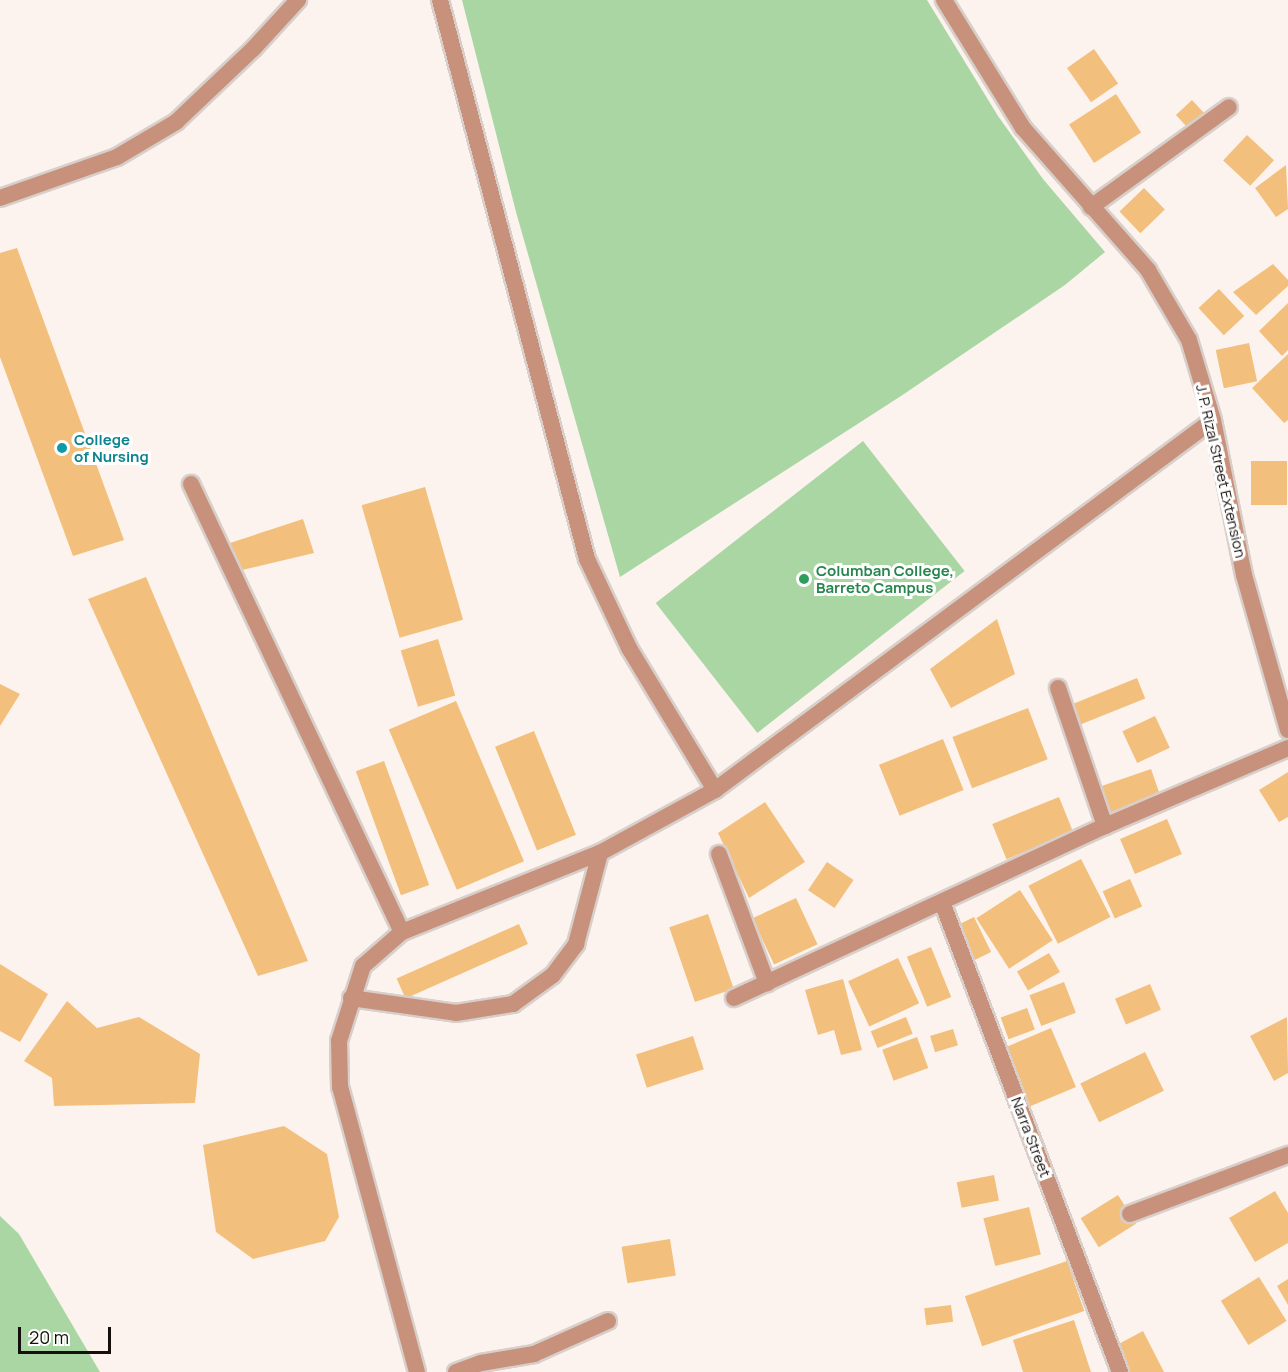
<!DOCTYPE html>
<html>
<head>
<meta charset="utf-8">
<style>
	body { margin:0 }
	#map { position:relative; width:1288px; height:1372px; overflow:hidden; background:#fdf3ee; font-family:Manrope,sans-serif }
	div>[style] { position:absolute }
	.green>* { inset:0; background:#aad6a4; transform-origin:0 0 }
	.building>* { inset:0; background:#f2c07c; transform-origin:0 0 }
	.roads { filter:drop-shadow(2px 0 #d8cfca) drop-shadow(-2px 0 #d8cfca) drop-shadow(0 2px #d8cfca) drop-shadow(0 -2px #d8cfca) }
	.service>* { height:16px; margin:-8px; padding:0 8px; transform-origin:8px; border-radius:8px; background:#c7917b }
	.minor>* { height:16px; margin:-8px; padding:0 8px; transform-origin:8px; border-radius:8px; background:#c7917b }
	.tertiary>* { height:16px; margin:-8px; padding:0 8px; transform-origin:8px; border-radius:8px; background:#c7917b }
	.dots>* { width:16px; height:16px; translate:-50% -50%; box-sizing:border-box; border:3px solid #fff; border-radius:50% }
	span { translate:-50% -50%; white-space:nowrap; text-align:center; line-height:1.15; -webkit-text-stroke:6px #fff; paint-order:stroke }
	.culture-label { font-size:15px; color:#0d838f; font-weight:700 }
	.left { translate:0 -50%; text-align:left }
	.street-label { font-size:15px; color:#15100d }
	.leisure-label { font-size:15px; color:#27864d; font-weight:700 }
	.scale { position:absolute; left:18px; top:1327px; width:93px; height:27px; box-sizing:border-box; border:3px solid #15100d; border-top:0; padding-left:8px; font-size:18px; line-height:21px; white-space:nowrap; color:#15100d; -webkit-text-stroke:4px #fff; paint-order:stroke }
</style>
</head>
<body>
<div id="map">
	<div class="green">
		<i style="clip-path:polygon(462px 0,927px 0,998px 116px,1043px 179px,1105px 252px,1065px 285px,901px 396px,620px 577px,516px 212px)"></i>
		<i style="left:863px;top:441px;width:165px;height:263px;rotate:52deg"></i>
		<i style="clip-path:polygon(0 1216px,19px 1234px,100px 1372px,0 1372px)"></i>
	</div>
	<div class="building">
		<i style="left:1094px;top:49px;width:42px;height:33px;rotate:55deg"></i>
		<i style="left:1116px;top:94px;width:46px;height:56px;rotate:57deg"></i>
		<i style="left:1192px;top:100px;width:19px;height:22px;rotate:47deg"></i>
		<i style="left:1247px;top:135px;width:37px;height:35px;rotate:43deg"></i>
		<i style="clip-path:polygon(1286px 165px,1288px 209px,1276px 217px,1255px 188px)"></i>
		<i style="left:1144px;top:188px;width:30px;height:34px;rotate:46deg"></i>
		<i style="clip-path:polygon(17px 248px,124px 540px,73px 556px,0 357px,0 253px)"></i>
		<i style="clip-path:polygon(1273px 264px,1288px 280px,1288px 286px,1256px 315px,1233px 292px)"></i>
		<i style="left:1219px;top:289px;width:37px;height:28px;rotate:47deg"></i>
		<i style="clip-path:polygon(1288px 303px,1288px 350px,1282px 356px,1259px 331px)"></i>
		<i style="left:1249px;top:343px;width:39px;height:34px;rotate:78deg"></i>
		<i style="clip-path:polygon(1288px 354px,1288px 420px,1284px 423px,1252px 388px)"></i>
		<i style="left:1287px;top:461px;width:44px;height:36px;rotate:90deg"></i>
		<i style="left:425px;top:487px;width:138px;height:66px;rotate:74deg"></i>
		<i style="clip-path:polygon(303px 519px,314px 553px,234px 572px,230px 543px)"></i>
		<i style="clip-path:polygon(146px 577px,308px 961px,258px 976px,88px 599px)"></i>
		<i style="clip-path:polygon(997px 619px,1015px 674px,951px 708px,930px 669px)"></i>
		<i style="left:438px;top:639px;width:59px;height:39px;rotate:73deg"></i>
		<i style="left:1137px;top:678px;width:22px;height:76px;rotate:68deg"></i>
		<i style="clip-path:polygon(0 684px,20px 694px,0 726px)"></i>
		<i style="left:456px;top:701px;width:174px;height:73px;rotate:67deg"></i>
		<i style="left:1028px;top:708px;width:55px;height:81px;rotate:69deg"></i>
		<i style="left:1155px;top:716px;width:35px;height:36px;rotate:65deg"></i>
		<i style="left:534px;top:731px;width:112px;height:42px;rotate:68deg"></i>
		<i style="left:943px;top:739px;width:55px;height:69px;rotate:68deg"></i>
		<i style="left:384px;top:761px;width:132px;height:30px;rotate:70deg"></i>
		<i style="left:1151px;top:769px;width:28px;height:53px;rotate:71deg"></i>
		<i style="clip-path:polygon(1288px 772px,1288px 817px,1279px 822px,1259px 790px)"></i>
		<i style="left:1059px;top:797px;width:38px;height:72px;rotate:68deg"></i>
		<i style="clip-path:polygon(765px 802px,805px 862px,749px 898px,718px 833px)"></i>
		<i style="left:1167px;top:819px;width:38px;height:51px;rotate:67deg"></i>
		<i style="left:1081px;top:859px;width:65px;height:59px;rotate:63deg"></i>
		<i style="left:827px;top:862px;width:32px;height:34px;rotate:34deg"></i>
		<i style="left:1130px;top:879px;width:30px;height:30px;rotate:66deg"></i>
		<i style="left:1020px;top:890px;width:60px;height:52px;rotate:57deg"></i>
		<i style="left:796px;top:898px;width:51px;height:48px;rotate:65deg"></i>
		<i style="left:708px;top:914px;width:79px;height:41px;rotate:71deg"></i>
		<i style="left:974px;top:917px;width:39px;height:22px;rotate:64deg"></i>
		<i style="left:519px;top:924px;width:22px;height:134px;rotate:66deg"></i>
		<i style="left:931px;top:947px;width:54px;height:26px;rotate:68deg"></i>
		<i style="left:1049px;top:953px;width:22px;height:37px;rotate:60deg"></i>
		<i style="left:898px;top:958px;width:50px;height:55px;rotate:65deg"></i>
		<i style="clip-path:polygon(0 964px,48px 994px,20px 1042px,0 1031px)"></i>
		<i style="clip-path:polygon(843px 979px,862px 1050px,841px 1055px,834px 1030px,818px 1035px,805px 990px)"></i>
		<i style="left:1064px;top:982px;width:33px;height:37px;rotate:69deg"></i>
		<i style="left:1150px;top:984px;width:28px;height:38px;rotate:67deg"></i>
		<i style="clip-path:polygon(67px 1001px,97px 1028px,139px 1017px,200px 1054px,195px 1103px,54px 1106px,52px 1078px,24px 1061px)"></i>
		<i style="left:1027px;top:1008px;width:23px;height:28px;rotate:70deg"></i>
		<i style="left:906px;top:1017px;width:18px;height:38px;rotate:68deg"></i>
		<i style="clip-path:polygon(1287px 1017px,1288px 1073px,1274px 1081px,1250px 1036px)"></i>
		<i style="left:1051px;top:1028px;width:64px;height:53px;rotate:67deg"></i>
		<i style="left:953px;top:1029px;width:17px;height:24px;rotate:73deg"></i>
		<i style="left:693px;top:1036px;width:35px;height:60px;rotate:72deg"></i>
		<i style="left:917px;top:1037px;width:33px;height:37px;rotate:70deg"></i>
		<i style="left:1145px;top:1052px;width:43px;height:72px;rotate:64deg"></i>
		<i style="clip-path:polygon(284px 1126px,327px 1154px,339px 1217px,325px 1241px,253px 1259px,216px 1232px,203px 1145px)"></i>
		<i style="left:994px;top:1175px;width:26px;height:38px;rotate:79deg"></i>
		<i style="clip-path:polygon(1275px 1191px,1288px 1213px,1288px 1243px,1255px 1262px,1229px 1218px)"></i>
		<i style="left:1118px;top:1195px;width:34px;height:44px;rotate:58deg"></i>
		<i style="left:1029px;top:1207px;width:49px;height:47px;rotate:76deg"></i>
		<i style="left:670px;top:1239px;width:37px;height:49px;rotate:81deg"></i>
		<i style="left:1067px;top:1261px;width:53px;height:108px;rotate:71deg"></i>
		<i style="left:1259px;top:1277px;width:52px;height:45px;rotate:58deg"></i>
		<i style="clip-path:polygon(1288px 1279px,1288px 1305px,1277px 1286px)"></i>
		<i style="left:951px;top:1305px;width:17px;height:27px;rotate:83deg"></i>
		<i style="clip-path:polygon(1074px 1320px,1091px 1372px,1023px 1372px,1013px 1340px)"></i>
		<i style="clip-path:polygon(1143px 1331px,1164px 1372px,1126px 1372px,1113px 1347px)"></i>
	</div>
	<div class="roads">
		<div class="service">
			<i style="left:440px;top:0;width:578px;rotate:75.27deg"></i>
			<i style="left:587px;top:559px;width:98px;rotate:64.7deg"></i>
			<i style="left:629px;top:648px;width:166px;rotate:58.8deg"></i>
			<i style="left:0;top:198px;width:124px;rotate:-19.3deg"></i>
			<i style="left:117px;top:157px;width:69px;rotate:-30.7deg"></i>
			<i style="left:176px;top:122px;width:106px;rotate:-43.5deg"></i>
			<i style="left:253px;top:49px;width:67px;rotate:-47.4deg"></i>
			<i style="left:1091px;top:207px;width:170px;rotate:-35.9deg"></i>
			<i style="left:191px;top:484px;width:495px;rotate:64.8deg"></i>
			<i style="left:1058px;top:688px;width:146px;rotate:71.2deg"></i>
			<i style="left:719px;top:854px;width:138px;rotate:69.6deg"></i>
			<i style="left:351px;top:998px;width:106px;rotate:8.1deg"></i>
			<i style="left:456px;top:1013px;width:58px;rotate:-9deg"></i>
			<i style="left:513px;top:1004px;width:49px;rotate:-35.9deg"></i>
			<i style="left:553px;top:975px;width:39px;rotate:-53deg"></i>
			<i style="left:576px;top:944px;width:94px;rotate:-75.2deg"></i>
		</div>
		<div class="minor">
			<i style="left:944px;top:0;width:150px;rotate:58.3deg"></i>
			<i style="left:1023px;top:128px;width:189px;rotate:48.6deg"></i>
			<i style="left:1148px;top:270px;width:81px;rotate:59.6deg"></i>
			<i style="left:1189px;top:340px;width:84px;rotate:73.3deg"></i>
			<i style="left:942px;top:902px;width:503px;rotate:69.26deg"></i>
			<i style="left:734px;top:998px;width:409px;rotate:-24.9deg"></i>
			<i style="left:1105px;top:826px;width:199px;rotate:-23.1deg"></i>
			<i style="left:1130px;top:1214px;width:169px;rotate:-20.5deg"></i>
			<i style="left:456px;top:1372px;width:27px;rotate:-20deg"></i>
			<i style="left:481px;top:1363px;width:54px;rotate:-9.6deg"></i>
			<i style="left:534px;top:1354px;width:81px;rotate:-24deg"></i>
		</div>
		<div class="tertiary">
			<i style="left:417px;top:1372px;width:295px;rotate:-105.1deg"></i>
			<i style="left:340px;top:1087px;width:46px;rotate:-91.2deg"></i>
			<i style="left:339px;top:1041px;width:79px;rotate:-72.3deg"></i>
			<i style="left:363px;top:966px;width:52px;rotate:-41.1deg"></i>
			<i style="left:402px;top:932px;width:213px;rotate:-21.8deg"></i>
			<i style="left:600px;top:853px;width:131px;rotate:-28.7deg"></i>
			<i style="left:715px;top:790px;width:620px;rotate:-36.61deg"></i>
			<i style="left:1213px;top:420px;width:158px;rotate:78.7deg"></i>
			<i style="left:1244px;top:575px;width:161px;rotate:74.2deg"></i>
		</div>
	</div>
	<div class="dots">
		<i style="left:62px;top:448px;background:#0f9aa8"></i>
		<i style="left:804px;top:579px;background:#2e9e5b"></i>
	</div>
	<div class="culture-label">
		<span class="left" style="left:74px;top:448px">College<br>of Nursing</span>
	</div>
	<div class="street-label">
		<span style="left:1221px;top:471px;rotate:77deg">J. P. Rizal Street Extension</span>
		<span style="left:1031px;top:1137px;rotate:69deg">Narra Street</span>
	</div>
	<div class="leisure-label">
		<span class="left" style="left:816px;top:579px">Columban College,<br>Barreto Campus</span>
	</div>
	<div class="scale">20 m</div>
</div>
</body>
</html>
